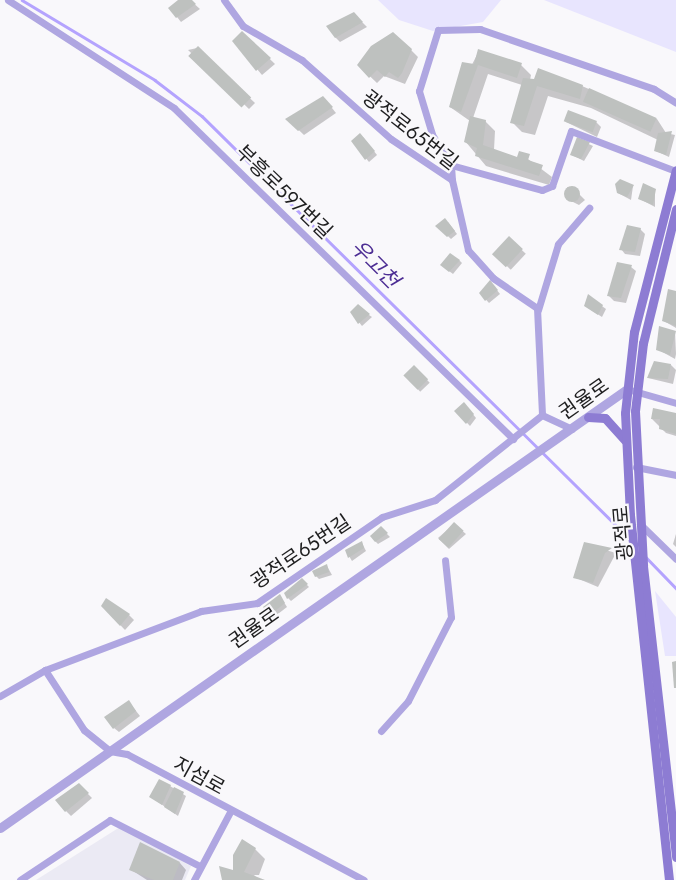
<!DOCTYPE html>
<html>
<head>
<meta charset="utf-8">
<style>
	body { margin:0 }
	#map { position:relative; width:676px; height:880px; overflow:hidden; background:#f9f8fb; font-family:Jost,"Noto Sans KR",sans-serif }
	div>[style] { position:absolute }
	.built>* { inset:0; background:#ebeaf4 }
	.green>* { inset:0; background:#e8e5fe }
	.shadow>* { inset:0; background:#0003; transform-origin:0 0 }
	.stream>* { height:2.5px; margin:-1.25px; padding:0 1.25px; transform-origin:1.25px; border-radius:1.25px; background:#b4a3fe }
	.building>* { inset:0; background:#bec1bf; transform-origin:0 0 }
	.round { border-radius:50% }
	.minor>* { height:7px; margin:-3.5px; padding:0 3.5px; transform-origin:3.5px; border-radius:3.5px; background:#afa6e1 }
	.tertiary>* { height:9px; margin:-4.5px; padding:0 4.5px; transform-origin:4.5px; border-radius:4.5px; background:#afa6e1 }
	.secondary>* { height:9px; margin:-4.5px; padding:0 4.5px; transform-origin:4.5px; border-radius:4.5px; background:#8d7cd3 }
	span { translate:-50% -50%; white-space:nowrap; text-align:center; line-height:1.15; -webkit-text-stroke:4.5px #f9f8fb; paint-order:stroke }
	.street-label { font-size:20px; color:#1e1e1f }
	.water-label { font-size:21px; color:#4d2e94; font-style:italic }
</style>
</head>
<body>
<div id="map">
	<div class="built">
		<i style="clip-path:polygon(120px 827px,191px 866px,185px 880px,36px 880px)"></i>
	</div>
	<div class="green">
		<i style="clip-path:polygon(378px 0,501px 0,483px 22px,433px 31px,399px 20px)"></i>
		<i style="clip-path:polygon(544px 0,676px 0,676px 52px)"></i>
		<i style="clip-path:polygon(655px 591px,676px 617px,676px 656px,665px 656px)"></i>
	</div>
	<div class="shadow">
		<i style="clip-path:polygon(180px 0,190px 0,200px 9px,181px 22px,177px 17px)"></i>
		<i style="clip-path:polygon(354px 14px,367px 27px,340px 42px,335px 37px)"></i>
		<i style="clip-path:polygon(242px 32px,275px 64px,262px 75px,233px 41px)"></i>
		<i style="clip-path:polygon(197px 48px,255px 103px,249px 109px,188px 50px)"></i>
		<i style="clip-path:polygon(411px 50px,418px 57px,405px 84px,384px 76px,377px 83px,358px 65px)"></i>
		<i style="clip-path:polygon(479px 51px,521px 65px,531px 75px,530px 80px,582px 86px,657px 119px,666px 133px,675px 135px,669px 157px,656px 151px,658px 140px,591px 108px,548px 96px,535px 135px,522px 132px,512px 122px,522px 85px,488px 74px,473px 118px,485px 121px,495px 131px,494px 150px,518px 158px,520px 153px,552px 177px,549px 185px,486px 166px,465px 141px,470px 121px,450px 107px)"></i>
		<i style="clip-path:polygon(328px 103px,336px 113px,304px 135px,287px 119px)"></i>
		<i style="clip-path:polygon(566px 122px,596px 122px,601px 127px,597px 137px)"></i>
		<i style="clip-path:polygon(363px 137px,377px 155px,369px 162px,352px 141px)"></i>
		<i style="clip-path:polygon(578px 139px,593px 146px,584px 161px,572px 155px)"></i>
		<i style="clip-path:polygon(633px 186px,631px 200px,618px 193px)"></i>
		<i style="clip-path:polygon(567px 187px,573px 188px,585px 200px,579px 205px,569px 200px)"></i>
		<i style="clip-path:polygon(655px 190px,655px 207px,640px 199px)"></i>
		<i style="clip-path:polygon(448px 222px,457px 234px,451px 239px,437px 226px)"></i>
		<i style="clip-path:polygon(640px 229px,645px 234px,640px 256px,625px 254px,621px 249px)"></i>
		<i style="left:509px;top:238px;width:23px;height:22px;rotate:43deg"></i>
		<i style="clip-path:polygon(459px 260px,462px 263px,453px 274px,445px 268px)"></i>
		<i style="clip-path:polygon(631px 267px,636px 271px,626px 303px,614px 301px,609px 296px)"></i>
		<i style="clip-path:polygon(493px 285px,500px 294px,489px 303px,480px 293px)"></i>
		<i style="clip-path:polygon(676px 292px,676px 328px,664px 321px)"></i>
		<i style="clip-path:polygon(588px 296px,606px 309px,602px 317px,585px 306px)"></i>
		<i style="clip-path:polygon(351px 312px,369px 315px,372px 317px,362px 326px)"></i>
		<i style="clip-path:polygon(675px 332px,676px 354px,675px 359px,657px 349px)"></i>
		<i style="clip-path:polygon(671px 365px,676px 370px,673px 384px,648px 378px)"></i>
		<i style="left:414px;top:366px;width:23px;height:13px;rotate:47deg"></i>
		<i style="clip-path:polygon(467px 407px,476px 418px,470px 426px,456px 411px)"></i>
		<i style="clip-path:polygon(676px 414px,676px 436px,666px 433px,652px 419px)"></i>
		<i style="clip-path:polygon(454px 524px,466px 534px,449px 549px,438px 538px)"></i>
		<i style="clip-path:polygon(381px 528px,390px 537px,378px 544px,375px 541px)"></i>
		<i style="clip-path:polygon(676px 534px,676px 547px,673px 544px)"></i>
		<i style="clip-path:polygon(362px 543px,366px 551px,352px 561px,346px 551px)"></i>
		<i style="clip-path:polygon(585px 544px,616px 553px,598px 587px,574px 577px)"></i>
		<i style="clip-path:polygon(327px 566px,332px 575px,319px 579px,316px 576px)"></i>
		<i style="clip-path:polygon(302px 580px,309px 587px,291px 601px,288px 598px)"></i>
		<i style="clip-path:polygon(280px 596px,287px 607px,274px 617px,271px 614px)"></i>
		<i style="clip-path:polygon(102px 606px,129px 615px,134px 620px,125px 630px)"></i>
		<i style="clip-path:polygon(129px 702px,140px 716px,119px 732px,114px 728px)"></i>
		<i style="clip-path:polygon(79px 785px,92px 798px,71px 816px,66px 811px)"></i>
		<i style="clip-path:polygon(170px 786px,186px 796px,178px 816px,151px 797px)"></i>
		<i style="clip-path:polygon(255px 849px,265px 859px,259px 875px,254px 875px,259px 880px,223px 880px)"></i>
		<i style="clip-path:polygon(180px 863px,186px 870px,182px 880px,147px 880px,130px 869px)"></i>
	</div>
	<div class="stream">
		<i style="left:22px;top:0;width:155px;rotate:31deg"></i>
		<i style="left:155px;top:80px;width:59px;rotate:37.5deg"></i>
		<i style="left:202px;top:116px;width:602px;rotate:44.66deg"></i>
		<i style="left:645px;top:556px;width:45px;rotate:45.9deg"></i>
	</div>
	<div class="building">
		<i style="clip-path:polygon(178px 0,192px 0,196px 4px,176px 18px,168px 8px)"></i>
		<i style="clip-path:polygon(354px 12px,363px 22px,335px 38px,326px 26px)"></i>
		<i style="clip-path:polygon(242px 31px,271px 58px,256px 71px,232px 41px)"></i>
		<i style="clip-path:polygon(393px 32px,412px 49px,402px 73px,398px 78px,389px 72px,385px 77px,377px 70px,369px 78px,357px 65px,371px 46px)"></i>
		<i style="left:198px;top:46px;width:74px;height:14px;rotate:44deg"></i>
		<i style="clip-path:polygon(478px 49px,522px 63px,517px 78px,478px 65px,461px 112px,449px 107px,462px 62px,474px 64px)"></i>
		<i style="clip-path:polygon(538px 68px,583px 85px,580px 99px,537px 86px,524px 126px,510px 123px,523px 78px,534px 79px)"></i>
		<i style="left:589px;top:88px;width:74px;height:15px;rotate:24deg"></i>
		<i style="clip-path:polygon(323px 96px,333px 107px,298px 131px,285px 119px)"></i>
		<i style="left:568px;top:110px;width:31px;height:12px;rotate:21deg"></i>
		<i style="clip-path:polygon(470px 116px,486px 120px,483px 145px,517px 157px,519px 151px,530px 154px,528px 160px,543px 165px,539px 176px,475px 156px,477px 148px,464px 142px)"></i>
		<i style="clip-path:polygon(672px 131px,666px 155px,654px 151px,658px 133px)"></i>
		<i style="clip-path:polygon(360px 133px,375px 151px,365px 160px,351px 141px)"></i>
		<i style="clip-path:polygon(577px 137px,590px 142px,581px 159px,570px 155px)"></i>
		<i style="clip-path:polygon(620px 179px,634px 185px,627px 197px,617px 193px,615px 184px)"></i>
		<i style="clip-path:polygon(643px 183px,656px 189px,653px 205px,638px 199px)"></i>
		<i class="round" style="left:564px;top:186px;width:16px;height:16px"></i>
		<i style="clip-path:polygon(445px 218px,455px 231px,447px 237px,435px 226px)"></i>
		<i style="clip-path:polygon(627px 225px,641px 228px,635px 252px,619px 250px)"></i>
		<i style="left:509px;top:236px;width:19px;height:25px;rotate:43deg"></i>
		<i style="clip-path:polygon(450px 253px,460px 260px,449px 272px,440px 265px)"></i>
		<i style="clip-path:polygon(617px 262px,632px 265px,621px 298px,607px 296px)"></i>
		<i style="clip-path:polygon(490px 280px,498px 290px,485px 301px,479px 293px)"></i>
		<i style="clip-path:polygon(668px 289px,676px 291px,676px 326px,662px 321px)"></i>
		<i style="clip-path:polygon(588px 294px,603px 305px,598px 315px,584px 306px)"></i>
		<i style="clip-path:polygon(358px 304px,370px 314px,358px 324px,350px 312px)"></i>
		<i style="clip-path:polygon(659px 326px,676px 331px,670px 355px,656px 350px)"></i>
		<i style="clip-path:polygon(654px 361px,671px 364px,668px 379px,647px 378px)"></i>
		<i style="left:414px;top:365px;width:20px;height:15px;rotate:45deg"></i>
		<i style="clip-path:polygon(464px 402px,474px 414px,466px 424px,454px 411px)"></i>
		<i style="clip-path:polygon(653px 408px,676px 413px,676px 434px,659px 429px,660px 419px,651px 419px)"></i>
		<i style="left:454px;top:522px;width:13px;height:23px;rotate:42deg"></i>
		<i style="clip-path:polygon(381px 526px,388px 533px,375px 542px,370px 536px)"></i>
		<i style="clip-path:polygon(362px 541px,364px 548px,348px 558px,345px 550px)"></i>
		<i style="clip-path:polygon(584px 542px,612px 548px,605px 553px,593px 583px,573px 578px)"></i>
		<i style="clip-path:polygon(327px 564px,329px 572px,315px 577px,312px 571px)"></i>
		<i style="clip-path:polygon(302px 578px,308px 584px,287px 599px,284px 593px)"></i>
		<i style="clip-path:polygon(280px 594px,285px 603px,270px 615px,263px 607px)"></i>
		<i style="clip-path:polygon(106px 598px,130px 614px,120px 626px,101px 606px)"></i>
		<i style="clip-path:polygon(676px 661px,676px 688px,674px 688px,672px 662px)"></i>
		<i style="clip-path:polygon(129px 700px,136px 711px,113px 729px,104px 717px)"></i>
		<i style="clip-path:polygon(159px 779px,171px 785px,162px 805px,149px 797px)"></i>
		<i style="clip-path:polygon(79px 783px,89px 793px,65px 812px,55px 800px)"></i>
		<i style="clip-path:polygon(174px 787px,184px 792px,175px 814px,164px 807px)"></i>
		<i style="clip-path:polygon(242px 839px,256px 848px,244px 872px,265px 880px,222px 880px,219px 866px,233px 870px,233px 855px)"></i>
		<i style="clip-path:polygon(140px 842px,180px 862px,173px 880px,154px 880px,129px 870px)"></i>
	</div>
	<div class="minor">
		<i style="left:8px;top:0;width:198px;rotate:33deg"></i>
		<i style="left:174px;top:108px;width:474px;rotate:44.3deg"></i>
		<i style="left:224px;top:0;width:32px;rotate:54deg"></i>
		<i style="left:243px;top:26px;width:68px;rotate:30deg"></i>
		<i style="left:302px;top:60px;width:119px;rotate:41.6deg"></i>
		<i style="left:391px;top:139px;width:73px;rotate:33.9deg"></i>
		<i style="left:452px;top:180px;width:72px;rotate:77.1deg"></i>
		<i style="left:468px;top:250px;width:38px;rotate:48deg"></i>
		<i style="left:493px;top:278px;width:53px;rotate:34.3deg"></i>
		<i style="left:537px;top:308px;width:107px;rotate:87.3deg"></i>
		<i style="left:542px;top:415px;width:33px;rotate:25deg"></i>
		<i style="left:451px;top:165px;width:94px;rotate:15.4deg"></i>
		<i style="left:542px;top:190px;width:11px;rotate:-22deg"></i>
		<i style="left:552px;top:186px;width:58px;rotate:-70.9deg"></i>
		<i style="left:571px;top:131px;width:112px;rotate:20.9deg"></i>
		<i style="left:452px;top:180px;width:15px;rotate:-94deg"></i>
		<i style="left:451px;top:165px;width:36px;rotate:-122deg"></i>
		<i style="left:432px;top:134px;width:45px;rotate:-106.8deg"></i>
		<i style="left:419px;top:91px;width:64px;rotate:-72.7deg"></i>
		<i style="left:438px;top:30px;width:42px;rotate:-1.4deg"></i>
		<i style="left:480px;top:29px;width:184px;rotate:19deg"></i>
		<i style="left:654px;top:89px;width:26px;rotate:32deg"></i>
		<i style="left:538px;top:310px;width:69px;rotate:-73.1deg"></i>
		<i style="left:558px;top:244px;width:48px;rotate:-49.3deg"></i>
		<i style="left:627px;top:389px;width:51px;rotate:15.9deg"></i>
		<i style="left:636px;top:467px;width:41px;rotate:11.3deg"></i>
		<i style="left:640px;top:524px;width:50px;rotate:44.2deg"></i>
		<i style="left:45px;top:670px;width:72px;rotate:57deg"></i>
		<i style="left:84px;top:730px;width:33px;rotate:39deg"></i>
		<i style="left:110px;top:751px;width:17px;rotate:10deg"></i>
		<i style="left:127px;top:754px;width:268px;rotate:28deg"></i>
		<i style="left:0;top:696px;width:52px;rotate:-30deg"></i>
		<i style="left:45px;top:670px;width:167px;rotate:-20.7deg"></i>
		<i style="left:201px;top:611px;width:57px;rotate:-8.1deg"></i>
		<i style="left:257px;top:603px;width:152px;rotate:-34.5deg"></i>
		<i style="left:382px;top:517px;width:56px;rotate:-17.8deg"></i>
		<i style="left:435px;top:500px;width:137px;rotate:-38.5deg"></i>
		<i style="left:381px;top:731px;width:40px;rotate:-48deg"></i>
		<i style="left:408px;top:701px;width:94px;rotate:-62.9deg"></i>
		<i style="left:451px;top:617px;width:57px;rotate:-96deg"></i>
		<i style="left:20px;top:880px;width:108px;rotate:-33.7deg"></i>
		<i style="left:110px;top:820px;width:101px;rotate:27.1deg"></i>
		<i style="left:194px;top:880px;width:77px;rotate:-62.1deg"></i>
	</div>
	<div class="tertiary">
		<i style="left:0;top:828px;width:765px;rotate:-35deg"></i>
	</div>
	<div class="secondary">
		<i style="left:676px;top:209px;width:138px;rotate:103.8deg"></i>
		<i style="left:643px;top:343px;width:68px;rotate:96.7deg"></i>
		<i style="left:635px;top:411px;width:155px;rotate:87deg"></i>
		<i style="left:643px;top:566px;width:293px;rotate:83.5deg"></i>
		<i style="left:588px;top:417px;width:17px;rotate:3deg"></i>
		<i style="left:605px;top:418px;width:30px;rotate:48deg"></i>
		<i style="left:669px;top:880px;width:367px;rotate:-96.1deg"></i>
		<i style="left:630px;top:515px;width:102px;rotate:-92.8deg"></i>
		<i style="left:625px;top:413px;width:81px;rotate:-83.7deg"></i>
		<i style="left:634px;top:332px;width:167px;rotate:-75.5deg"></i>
	</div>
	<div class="street-label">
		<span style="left:410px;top:130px;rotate:38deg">광적로65번길</span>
		<span style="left:284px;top:192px;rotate:44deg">부흥로597번길</span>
		<span style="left:584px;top:399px;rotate:-35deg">권율로</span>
		<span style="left:623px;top:533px;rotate:-95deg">광적로</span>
		<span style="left:301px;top:552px;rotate:-34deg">광적로65번길</span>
		<span style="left:254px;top:628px;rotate:-35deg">권율로</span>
		<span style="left:199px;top:776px;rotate:29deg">지섬로</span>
	</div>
	<div class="water-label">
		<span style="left:375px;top:264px;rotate:45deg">우고천</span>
	</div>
</div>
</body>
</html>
